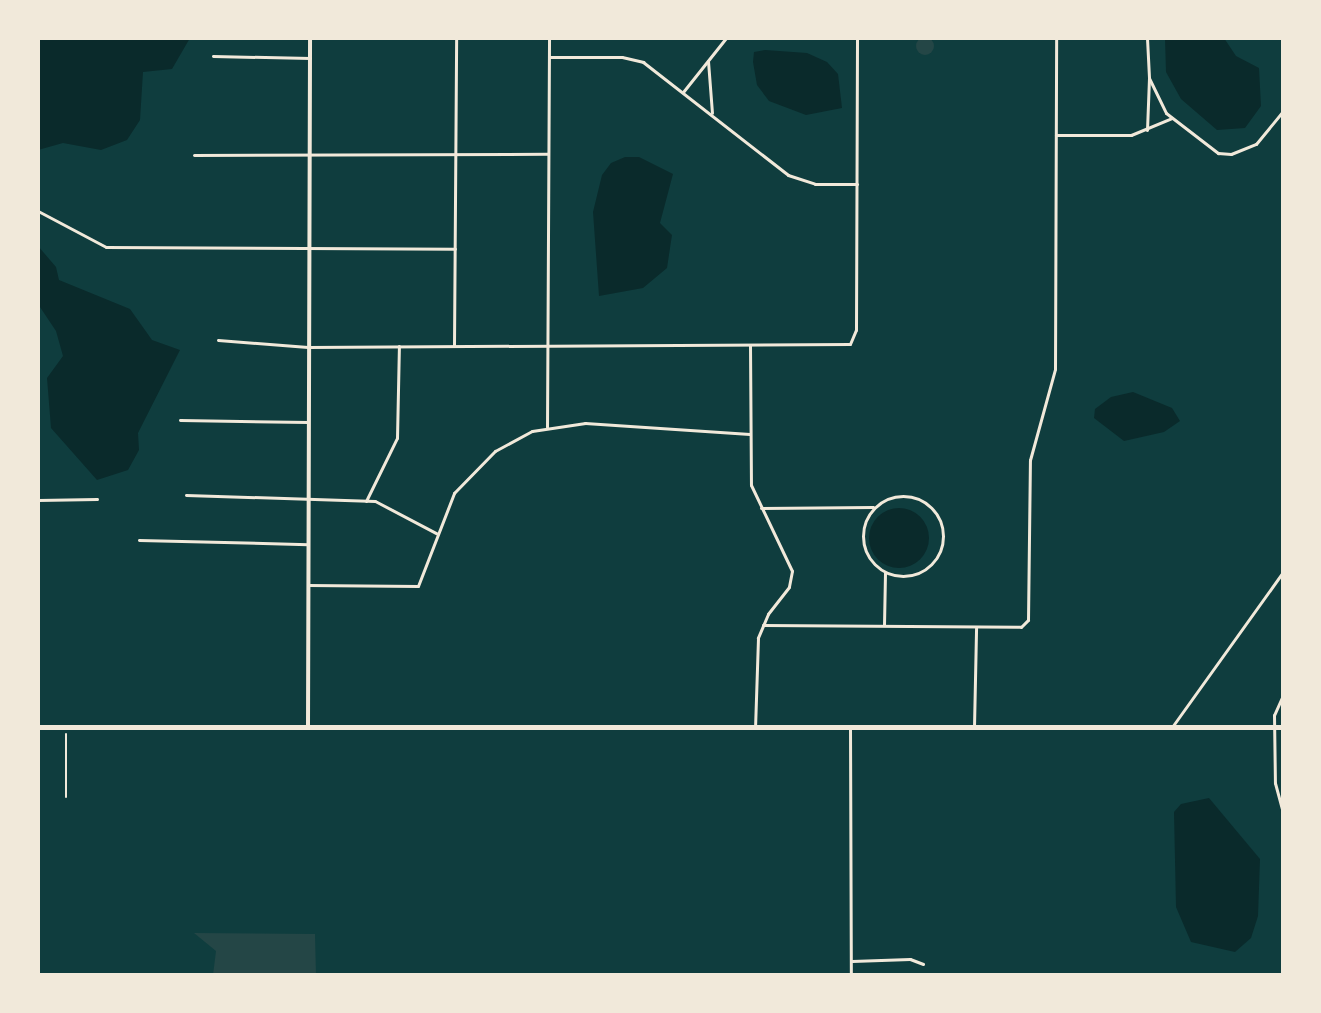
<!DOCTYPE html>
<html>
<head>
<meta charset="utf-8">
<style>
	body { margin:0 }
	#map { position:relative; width:1321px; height:1013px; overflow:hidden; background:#0f3d3e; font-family:"Open Sans",sans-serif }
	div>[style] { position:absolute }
	.green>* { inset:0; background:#244646 }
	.round { border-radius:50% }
	.water>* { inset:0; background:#0a2a2b }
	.path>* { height:2px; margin:-1px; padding:0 1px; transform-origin:1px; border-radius:1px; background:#f1e9da }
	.minor>* { height:3px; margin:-1.5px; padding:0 1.5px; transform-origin:1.5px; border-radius:1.5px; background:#f1e9da }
	.minor>.ring { margin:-1.5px; padding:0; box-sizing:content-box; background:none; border:3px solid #f1e9da; border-radius:50% }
	.tertiary>* { height:4px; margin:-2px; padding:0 2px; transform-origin:2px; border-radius:2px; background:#f1e9da }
	.primary>* { height:5px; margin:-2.5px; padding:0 2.5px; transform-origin:2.5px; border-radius:2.5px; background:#f1e9da }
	span { translate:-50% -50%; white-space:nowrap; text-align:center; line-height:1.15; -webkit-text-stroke:6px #f1e9da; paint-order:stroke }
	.frame { position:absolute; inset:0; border:40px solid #f1e9da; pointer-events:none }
</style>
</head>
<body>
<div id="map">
	<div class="green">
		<i class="round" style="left:916px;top:37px;width:18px;height:18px"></i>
		<i style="clip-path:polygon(194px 933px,315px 934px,316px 975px,213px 975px,216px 951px)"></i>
	</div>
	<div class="water">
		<i style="clip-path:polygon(38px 38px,190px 38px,172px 69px,143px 72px,140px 120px,127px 140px,101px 150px,63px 143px,38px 150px)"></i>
		<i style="clip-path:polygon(1165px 38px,1224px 38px,1236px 56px,1259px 68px,1261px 106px,1245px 128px,1217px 130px,1181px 99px,1166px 72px)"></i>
		<i style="clip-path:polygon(765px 50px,807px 53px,827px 62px,838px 74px,842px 108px,806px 115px,769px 101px,757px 85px,753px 62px,754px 52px)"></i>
		<i style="clip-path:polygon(625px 157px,639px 157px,673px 174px,660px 223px,672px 235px,667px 268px,643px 288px,599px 296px,593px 212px,602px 175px,611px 163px)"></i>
		<i style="clip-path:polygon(38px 246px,56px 267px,59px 280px,130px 309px,152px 340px,180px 350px,138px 433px,139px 450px,128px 470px,97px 480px,51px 428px,47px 378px,63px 356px,56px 331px,38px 304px)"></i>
		<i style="clip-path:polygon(1133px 392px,1172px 408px,1180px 421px,1164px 432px,1124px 441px,1094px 418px,1095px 409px,1111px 397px)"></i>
		<i class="round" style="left:869px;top:508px;width:60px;height:60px"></i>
		<i style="clip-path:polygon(1209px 798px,1260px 859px,1258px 916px,1251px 938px,1235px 952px,1191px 942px,1176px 907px,1174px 812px,1181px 804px)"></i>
	</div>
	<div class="path">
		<i style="left:66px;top:797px;width:63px;rotate:-90deg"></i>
	</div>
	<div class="minor">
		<i style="left:1147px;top:38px;width:40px;rotate:87.1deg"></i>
		<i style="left:1149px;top:78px;width:39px;rotate:64deg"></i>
		<i style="left:1166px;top:113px;width:66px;rotate:37.6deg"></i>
		<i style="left:1218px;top:153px;width:13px;rotate:4deg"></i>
		<i style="left:1231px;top:154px;width:27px;rotate:-22deg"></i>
		<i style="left:1256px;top:144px;width:43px;rotate:-50.7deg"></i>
		<i style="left:213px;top:56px;width:97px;rotate:1.2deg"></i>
		<i style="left:550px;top:57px;width:72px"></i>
		<i style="left:622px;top:57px;width:22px;rotate:13deg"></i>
		<i style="left:643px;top:62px;width:184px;rotate:37.9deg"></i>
		<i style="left:788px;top:175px;width:28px;rotate:18deg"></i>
		<i style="left:815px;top:184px;width:42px"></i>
		<i style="left:708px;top:61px;width:52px;rotate:85.6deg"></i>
		<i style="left:683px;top:92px;width:69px;rotate:-51.5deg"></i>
		<i style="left:1147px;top:130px;width:52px;rotate:-87.8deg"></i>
		<i style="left:1056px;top:135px;width:75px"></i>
		<i style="left:1131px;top:135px;width:44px;rotate:-22.5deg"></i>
		<i style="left:194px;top:155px;width:354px;rotate:-0.2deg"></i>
		<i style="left:38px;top:211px;width:77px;rotate:27.9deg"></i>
		<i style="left:106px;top:247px;width:349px;rotate:0.3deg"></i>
		<i style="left:218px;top:340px;width:90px;rotate:4.4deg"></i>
		<i style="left:308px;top:347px;width:542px;rotate:-0.32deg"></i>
		<i style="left:850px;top:344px;width:15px;rotate:-67deg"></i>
		<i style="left:856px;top:330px;width:292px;rotate:-89.8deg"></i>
		<i style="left:750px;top:345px;width:140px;rotate:89.6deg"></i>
		<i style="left:751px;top:485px;width:95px;rotate:64.5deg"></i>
		<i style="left:792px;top:571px;width:16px;rotate:101deg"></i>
		<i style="left:789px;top:587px;width:34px;rotate:128deg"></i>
		<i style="left:768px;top:614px;width:26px;rotate:113deg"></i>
		<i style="left:758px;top:638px;width:90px;rotate:91.9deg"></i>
		<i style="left:454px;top:346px;width:308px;rotate:-89.6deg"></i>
		<i style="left:180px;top:420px;width:128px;rotate:0.9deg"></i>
		<i style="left:547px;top:427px;width:389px;rotate:-89.7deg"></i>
		<i style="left:186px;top:495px;width:189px;rotate:1.8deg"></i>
		<i style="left:375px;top:501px;width:69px;rotate:27.7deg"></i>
		<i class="ring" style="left:863px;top:496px;width:77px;height:77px"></i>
		<i style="left:38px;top:500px;width:59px;rotate:-1deg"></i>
		<i style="left:366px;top:501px;width:70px;rotate:-63.8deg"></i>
		<i style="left:397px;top:438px;width:92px;rotate:-88.8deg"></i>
		<i style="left:761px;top:508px;width:112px;rotate:-0.5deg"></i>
		<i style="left:139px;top:540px;width:169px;rotate:1.4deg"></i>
		<i style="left:308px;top:585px;width:110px;rotate:0.5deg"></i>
		<i style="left:418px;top:586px;width:100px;rotate:-68.8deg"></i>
		<i style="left:454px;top:493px;width:59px;rotate:-45.7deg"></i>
		<i style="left:495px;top:451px;width:42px;rotate:-28.4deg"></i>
		<i style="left:532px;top:431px;width:54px;rotate:-8.6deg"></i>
		<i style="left:585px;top:423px;width:165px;rotate:3.8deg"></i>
		<i style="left:763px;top:625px;width:258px;rotate:0.4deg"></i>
		<i style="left:1021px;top:627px;width:10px;rotate:-45deg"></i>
		<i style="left:1028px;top:620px;width:160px;rotate:-89.3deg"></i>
		<i style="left:1030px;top:460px;width:94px;rotate:-74.6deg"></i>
		<i style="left:1055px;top:369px;width:331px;rotate:-89.8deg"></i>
		<i style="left:884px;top:625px;width:52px;rotate:-88.9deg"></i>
		<i style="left:1283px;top:695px;width:22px;rotate:114deg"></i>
		<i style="left:1274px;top:715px;width:68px;rotate:89.2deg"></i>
		<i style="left:1275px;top:783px;width:31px;rotate:75deg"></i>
		<i style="left:850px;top:727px;width:248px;rotate:89.8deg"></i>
		<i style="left:974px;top:727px;width:99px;rotate:-88.8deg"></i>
		<i style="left:1172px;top:727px;width:191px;rotate:-54.4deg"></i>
		<i style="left:852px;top:961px;width:58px;rotate:-2deg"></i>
		<i style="left:910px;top:959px;width:14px;rotate:21deg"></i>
	</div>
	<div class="tertiary">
		<i style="left:308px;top:727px;width:689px;rotate:-89.83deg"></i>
	</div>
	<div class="primary">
		<i style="left:38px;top:727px;width:1245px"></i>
	</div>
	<div class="frame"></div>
</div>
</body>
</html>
